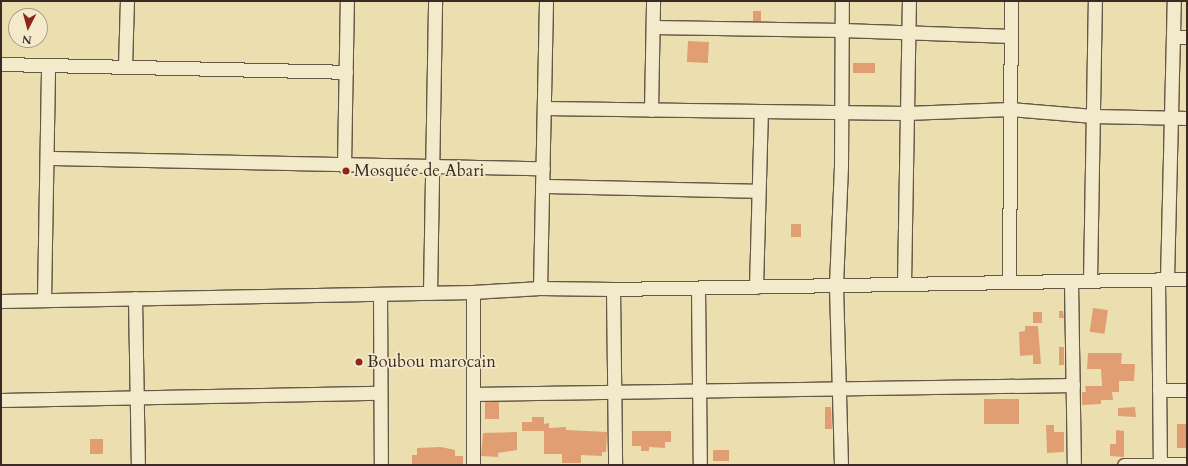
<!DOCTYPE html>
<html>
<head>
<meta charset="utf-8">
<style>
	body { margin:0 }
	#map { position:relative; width:1188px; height:466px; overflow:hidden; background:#ecdfaf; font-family:Cardo,serif }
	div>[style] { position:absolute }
	.building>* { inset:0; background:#e19e73; transform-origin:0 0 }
	.roads { filter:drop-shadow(1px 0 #665747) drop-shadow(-1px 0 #665747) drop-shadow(0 1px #665747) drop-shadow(0 -1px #665747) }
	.minor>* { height:13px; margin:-6.5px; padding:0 6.5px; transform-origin:6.5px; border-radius:6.5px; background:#f3eacb }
	.dots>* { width:11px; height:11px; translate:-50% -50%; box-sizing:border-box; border:2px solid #f3eacb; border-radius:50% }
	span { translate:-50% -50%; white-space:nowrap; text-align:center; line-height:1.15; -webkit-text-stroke:3.5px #f3eacb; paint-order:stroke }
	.poi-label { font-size:17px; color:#3a2a24 }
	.left { translate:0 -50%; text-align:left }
	.frame { position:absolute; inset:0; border:2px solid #3a2a24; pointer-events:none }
	.north { position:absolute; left:8px; top:8px; width:40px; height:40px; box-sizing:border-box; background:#f3eacb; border:1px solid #a99d88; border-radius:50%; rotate:186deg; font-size:11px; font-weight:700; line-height:16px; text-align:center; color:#3a2a24 }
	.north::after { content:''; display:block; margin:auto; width:14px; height:18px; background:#8f2418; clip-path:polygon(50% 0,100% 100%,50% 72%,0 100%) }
</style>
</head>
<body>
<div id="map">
	<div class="building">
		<i style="left:753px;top:11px;width:8px;height:10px"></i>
		<i style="left:688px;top:41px;width:21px;height:21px;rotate:3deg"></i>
		<i style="left:853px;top:63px;width:22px;height:10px"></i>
		<i style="left:791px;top:224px;width:10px;height:13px"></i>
		<i style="left:1093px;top:308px;width:15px;height:24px;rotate:8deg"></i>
		<i style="clip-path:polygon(1059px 311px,1063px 311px,1064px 318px,1059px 318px)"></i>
		<i style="left:1033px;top:312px;width:9px;height:11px"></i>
		<i style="clip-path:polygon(1025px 326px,1038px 326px,1041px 364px,1033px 364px,1033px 355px,1020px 356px,1019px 332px,1025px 331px)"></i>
		<i style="left:1059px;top:347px;width:5px;height:18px"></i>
		<i style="clip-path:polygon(1088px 353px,1122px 353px,1121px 364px,1135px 364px,1134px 381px,1119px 381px,1119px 392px,1112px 392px,1113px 400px,1101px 400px,1101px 404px,1082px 405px,1082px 392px,1086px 392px,1085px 386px,1102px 386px,1101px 369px,1087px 369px)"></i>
		<i style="left:984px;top:399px;width:35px;height:25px"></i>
		<i style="left:485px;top:402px;width:14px;height:17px"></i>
		<i style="clip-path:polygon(825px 407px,831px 407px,832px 429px,825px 429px)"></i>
		<i style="clip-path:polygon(1135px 407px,1136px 417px,1118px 416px,1118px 408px)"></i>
		<i style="clip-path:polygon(532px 417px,544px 417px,544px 424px,549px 423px,549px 428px,566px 427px,566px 430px,607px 432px,606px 452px,602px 452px,602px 456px,581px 455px,581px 463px,562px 463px,562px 454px,544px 454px,544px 431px,522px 431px,522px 422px,532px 422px)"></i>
		<i style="left:1177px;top:424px;width:10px;height:24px"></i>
		<i style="clip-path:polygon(1046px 425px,1054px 425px,1054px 432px,1064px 432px,1064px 452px,1047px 453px)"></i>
		<i style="clip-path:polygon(1116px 430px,1124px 431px,1124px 457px,1110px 456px,1110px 444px,1116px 444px)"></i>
		<i style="clip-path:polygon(632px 431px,671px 431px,671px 442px,665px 442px,665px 448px,649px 447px,649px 451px,641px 451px,641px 446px,632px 446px)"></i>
		<i style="clip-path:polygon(517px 432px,517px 450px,498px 453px,498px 457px,481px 456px,483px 433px)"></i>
		<i style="left:90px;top:439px;width:13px;height:15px"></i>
		<i style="clip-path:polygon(441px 447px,455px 450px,455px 456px,463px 456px,463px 465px,412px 465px,412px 455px,417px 455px,417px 448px)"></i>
		<i style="left:713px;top:450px;width:16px;height:11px"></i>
	</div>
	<div class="roads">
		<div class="minor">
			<i style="left:653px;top:27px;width:189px;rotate:0.9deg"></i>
			<i style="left:842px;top:30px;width:169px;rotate:2deg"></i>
			<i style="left:1173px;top:37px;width:14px"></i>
			<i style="left:1px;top:64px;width:345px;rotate:1.3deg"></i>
			<i style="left:125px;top:67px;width:66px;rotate:-88.3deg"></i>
			<i style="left:544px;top:108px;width:362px;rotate:0.8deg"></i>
			<i style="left:906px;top:113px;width:104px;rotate:-2.2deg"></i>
			<i style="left:1010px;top:109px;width:83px;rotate:4.8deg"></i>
			<i style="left:1093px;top:116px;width:94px;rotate:1.2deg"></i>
			<i style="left:651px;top:110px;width:109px;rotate:-88.9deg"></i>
			<i style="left:47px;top:158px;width:496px;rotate:1.2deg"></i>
			<i style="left:344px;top:166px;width:165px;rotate:-89deg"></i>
			<i style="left:542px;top:186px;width:216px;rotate:1.3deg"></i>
			<i style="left:1158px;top:279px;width:186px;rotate:89.4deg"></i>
			<i style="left:1167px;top:279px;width:278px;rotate:-88.6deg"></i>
			<i style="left:1071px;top:281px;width:184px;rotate:89.1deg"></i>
			<i style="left:1090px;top:281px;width:280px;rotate:-89deg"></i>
			<i style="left:1009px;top:282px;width:281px;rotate:-89.6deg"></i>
			<i style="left:904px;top:284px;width:283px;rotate:-89deg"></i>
			<i style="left:756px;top:287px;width:175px;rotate:-88.4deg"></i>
			<i style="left:540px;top:288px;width:287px;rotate:-88.8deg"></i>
			<i style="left:698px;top:288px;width:177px;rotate:89.4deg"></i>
			<i style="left:613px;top:289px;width:176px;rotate:89.3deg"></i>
			<i style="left:430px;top:293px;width:292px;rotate:-89deg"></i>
			<i style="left:380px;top:294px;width:171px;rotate:89.7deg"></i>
			<i style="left:135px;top:298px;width:167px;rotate:89deg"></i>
			<i style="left:44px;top:300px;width:235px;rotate:-89deg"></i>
			<i style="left:1px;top:301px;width:472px;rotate:-1.1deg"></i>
			<i style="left:473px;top:292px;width:67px;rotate:-3.4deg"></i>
			<i style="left:540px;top:288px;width:73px;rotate:0.8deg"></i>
			<i style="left:613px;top:289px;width:574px;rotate:-1deg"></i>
			<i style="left:1159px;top:390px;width:28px"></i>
			<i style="left:473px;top:394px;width:600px;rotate:-0.86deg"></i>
			<i style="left:1px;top:400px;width:379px;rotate:-1.1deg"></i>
			<i style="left:473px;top:465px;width:173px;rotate:-90deg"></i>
			<i style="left:841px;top:465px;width:180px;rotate:-91.6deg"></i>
			<i style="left:836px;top:285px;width:118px;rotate:-87.6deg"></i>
			<i style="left:841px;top:167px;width:166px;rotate:-89.7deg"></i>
			<i style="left:1124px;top:465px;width:63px;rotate:-0.9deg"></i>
		</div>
	</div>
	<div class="dots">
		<i style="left:346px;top:171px;background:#8f2418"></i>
		<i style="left:359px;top:362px;background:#8f2418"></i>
	</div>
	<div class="poi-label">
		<span class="left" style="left:354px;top:171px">Mosquée de Abari</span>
		<span class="left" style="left:367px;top:362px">Boubou marocain</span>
	</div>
	<div class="frame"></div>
	<div class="north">N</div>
</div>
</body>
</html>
